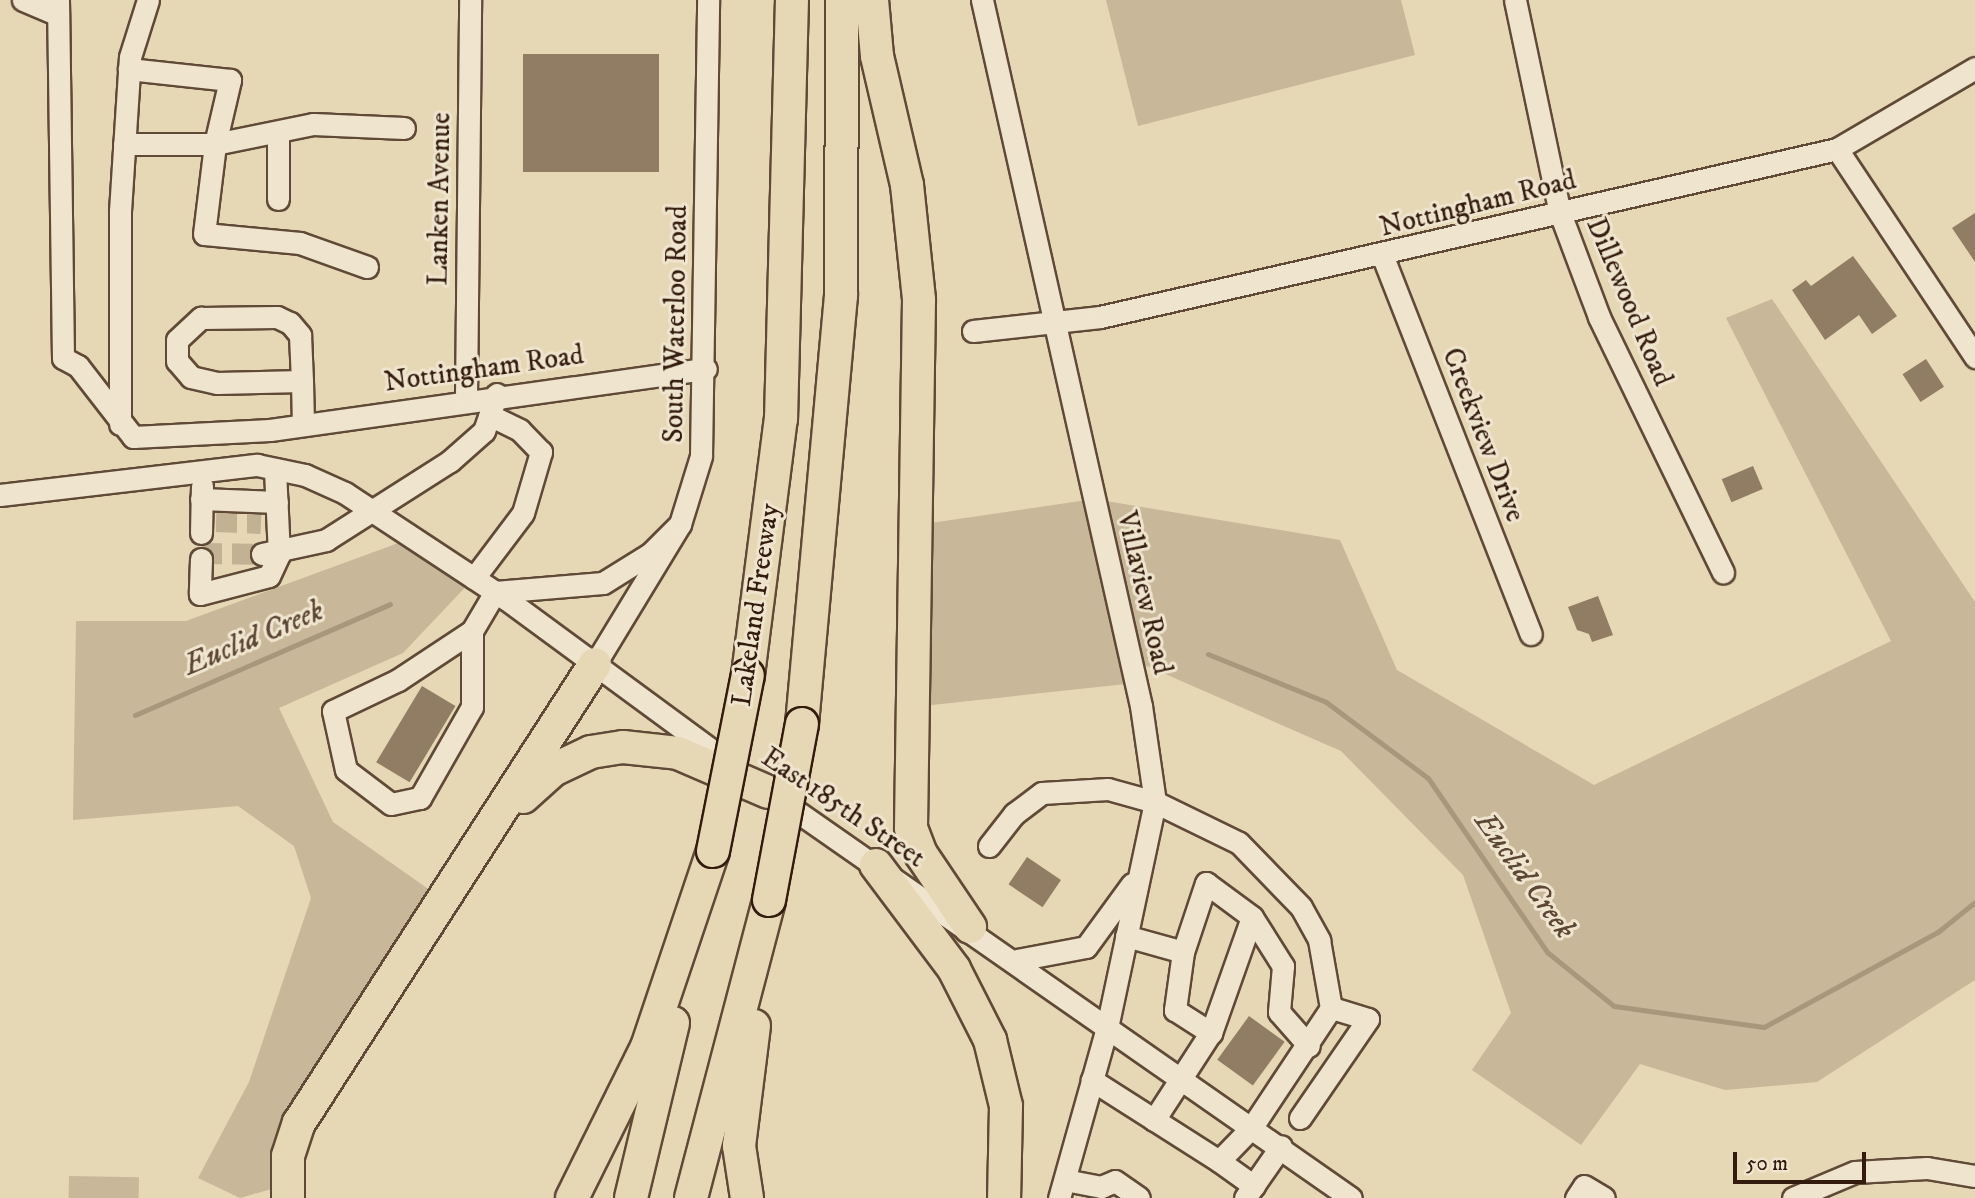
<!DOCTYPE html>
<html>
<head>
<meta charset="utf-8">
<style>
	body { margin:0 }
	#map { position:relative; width:1975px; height:1198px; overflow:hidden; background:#e6d7b5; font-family:"IM FELL DW Pica",serif }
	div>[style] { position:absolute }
	.green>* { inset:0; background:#c8b798; transform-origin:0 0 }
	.stream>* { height:5px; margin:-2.5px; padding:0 2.5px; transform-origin:2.5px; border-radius:2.5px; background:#a9977c }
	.building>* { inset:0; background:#907d64; transform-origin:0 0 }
	.minor-tunnel>* { height:21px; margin-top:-10.5px; transform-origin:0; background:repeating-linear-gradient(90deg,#c2b193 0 21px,transparent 0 31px) }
	.roads { filter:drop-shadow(2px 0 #604a37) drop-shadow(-2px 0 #604a37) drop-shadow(0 2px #604a37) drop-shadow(0 -2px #604a37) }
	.minor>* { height:21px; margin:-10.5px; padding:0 10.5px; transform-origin:10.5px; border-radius:10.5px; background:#efe5cf }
	.highway>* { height:32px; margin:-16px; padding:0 16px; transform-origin:16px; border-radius:16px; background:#e6d7b5 }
	.bridges { filter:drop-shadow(2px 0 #331b0d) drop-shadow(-2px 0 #331b0d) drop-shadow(0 2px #331b0d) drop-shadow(0 -2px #331b0d) }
	.highway-bridge>* { height:32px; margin:-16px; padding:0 16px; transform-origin:16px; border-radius:16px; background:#e6d7b5 }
	span { translate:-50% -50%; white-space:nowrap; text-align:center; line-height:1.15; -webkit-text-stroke:6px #efe5cf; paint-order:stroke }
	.street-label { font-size:28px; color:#331b0d }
	.water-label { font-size:30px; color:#5c4634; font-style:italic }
	.scale { position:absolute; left:1733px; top:1152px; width:133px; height:32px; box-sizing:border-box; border:4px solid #331b0d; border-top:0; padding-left:9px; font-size:21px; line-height:24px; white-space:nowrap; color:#331b0d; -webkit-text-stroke:5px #efe5cf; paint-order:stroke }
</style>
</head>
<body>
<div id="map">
	<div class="green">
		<i style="clip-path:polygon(1106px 0,1401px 0,1415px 55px,1138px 126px)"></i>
		<i style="clip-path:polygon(1772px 299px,1975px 602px,1975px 980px,1817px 1082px,1725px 1090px,1640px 1064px,1581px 1145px,1472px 1070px,1511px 1013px,1463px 875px,1341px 751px,1131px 659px,1135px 683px,913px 707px,917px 525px,1094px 499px,1340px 540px,1397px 670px,1594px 785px,1891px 641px,1726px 318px)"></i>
		<i style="clip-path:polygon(412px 538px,474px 578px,403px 653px,279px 708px,333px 822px,444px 900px,373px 1008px,286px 1185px,240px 1198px,198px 1178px,249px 1082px,311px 898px,294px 846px,238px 806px,73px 820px,76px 621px,186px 621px)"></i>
		<i style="left:69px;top:1176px;width:70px;height:22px;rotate:1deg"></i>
	</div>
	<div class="stream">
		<i style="left:1208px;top:654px;width:127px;rotate:22.1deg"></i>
		<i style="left:1326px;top:702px;width:127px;rotate:36.7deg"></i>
		<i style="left:1428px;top:778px;width:211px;rotate:55.6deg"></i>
		<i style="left:1547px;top:952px;width:86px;rotate:38.9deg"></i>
		<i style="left:1614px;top:1006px;width:151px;rotate:8deg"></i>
		<i style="left:1764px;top:1027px;width:200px;rotate:-28.7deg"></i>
		<i style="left:1939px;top:931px;width:46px;rotate:-38.9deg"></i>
		<i style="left:135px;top:715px;width:278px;rotate:-23.5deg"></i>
	</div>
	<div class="building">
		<i style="left:659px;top:54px;width:118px;height:136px;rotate:90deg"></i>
		<i style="clip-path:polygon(1975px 213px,1975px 262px,1952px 228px)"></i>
		<i style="clip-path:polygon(1853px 256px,1897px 316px,1872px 334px,1859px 315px,1825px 340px,1792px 290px,1806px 280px,1811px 286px)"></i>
		<i style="left:1926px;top:359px;width:33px;height:28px;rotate:57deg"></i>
		<i style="left:1753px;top:466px;width:25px;height:34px;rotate:67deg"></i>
		<i style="clip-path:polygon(1598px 596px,1613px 635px,1592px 642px,1589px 634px,1577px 630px,1568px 607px)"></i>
		<i style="left:422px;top:686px;width:39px;height:89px;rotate:31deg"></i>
		<i style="left:1027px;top:857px;width:41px;height:33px;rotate:34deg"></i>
		<i style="left:1249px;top:1016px;width:44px;height:54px;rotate:36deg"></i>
	</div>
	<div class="minor-tunnel">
		<i style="left:216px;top:521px;width:45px;rotate:2.5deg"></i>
		<i style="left:201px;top:553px;width:61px;rotate:0.9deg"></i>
	</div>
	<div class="roads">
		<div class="minor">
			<i style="left:23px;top:0;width:38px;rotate:23deg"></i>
			<i style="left:58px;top:0;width:358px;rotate:89.2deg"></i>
			<i style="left:63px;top:358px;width:17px;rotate:28deg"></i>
			<i style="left:78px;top:366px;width:90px;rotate:52.2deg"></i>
			<i style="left:133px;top:437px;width:137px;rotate:-2.9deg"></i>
			<i style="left:270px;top:430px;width:440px;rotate:-8deg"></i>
			<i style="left:982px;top:0;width:724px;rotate:77.31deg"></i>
			<i style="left:1141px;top:706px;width:97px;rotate:81.7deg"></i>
			<i style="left:1155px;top:802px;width:227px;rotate:102deg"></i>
			<i style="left:1108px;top:1024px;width:181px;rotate:105.7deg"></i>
			<i style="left:1515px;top:0;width:218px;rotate:78.1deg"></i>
			<i style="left:1560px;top:213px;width:111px;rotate:69.4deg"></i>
			<i style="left:1599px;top:317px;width:284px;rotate:64.1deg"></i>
			<i style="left:124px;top:144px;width:91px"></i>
			<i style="left:215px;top:144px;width:66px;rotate:-76.8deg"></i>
			<i style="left:230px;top:80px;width:102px;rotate:-173.8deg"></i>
			<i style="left:1837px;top:149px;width:250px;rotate:56.4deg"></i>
			<i style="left:278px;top:199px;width:63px;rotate:-90deg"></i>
			<i style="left:1383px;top:257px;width:405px;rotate:68.6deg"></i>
			<i style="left:367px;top:267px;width:71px;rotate:-160.3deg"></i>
			<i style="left:300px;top:243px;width:96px;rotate:-174.6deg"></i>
			<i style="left:204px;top:234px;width:91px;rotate:-83deg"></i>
			<i style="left:215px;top:144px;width:100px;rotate:-11.5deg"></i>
			<i style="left:313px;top:124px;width:91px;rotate:2.5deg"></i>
			<i style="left:973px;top:331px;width:128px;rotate:-6.3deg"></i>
			<i style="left:1100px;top:317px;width:756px;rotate:-12.84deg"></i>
			<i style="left:1837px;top:149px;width:160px;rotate:-30.4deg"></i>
			<i style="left:302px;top:381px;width:85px;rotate:178.7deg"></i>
			<i style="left:217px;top:383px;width:27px;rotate:-167deg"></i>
			<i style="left:191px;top:377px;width:21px;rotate:-131deg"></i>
			<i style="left:177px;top:361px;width:21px;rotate:-90deg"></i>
			<i style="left:177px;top:340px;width:33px;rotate:-43deg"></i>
			<i style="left:201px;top:318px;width:76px;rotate:-0.8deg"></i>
			<i style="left:277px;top:317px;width:14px;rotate:25deg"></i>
			<i style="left:290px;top:323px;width:16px;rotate:50deg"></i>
			<i style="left:300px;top:335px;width:46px;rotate:87.5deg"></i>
			<i style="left:302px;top:381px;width:43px;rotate:88.7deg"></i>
			<i style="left:466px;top:398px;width:398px;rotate:-89.4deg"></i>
			<i style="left:120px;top:424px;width:213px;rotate:-90deg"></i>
			<i style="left:120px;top:211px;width:154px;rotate:-86.3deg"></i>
			<i style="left:130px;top:57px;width:60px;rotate:-72.5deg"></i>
			<i style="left:0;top:495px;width:259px;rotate:-6.7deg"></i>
			<i style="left:257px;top:465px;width:49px;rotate:11.8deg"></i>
			<i style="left:305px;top:475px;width:44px;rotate:24.2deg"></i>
			<i style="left:345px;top:493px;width:193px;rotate:33.4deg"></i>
			<i style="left:506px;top:599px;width:282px;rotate:36.3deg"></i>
			<i style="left:201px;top:499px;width:76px;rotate:2.3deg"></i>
			<i style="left:201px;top:533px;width:47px;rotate:-88.8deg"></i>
			<i style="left:262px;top:554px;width:66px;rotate:-12.3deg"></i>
			<i style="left:326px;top:540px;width:147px;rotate:-32.5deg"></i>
			<i style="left:450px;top:461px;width:45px;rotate:-41.4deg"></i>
			<i style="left:484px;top:431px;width:39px;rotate:-71deg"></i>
			<i style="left:201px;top:559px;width:35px;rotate:92deg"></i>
			<i style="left:200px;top:594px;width:71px;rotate:-14.6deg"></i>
			<i style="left:269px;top:576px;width:23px;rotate:-65deg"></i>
			<i style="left:279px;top:555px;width:86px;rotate:-92.7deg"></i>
			<i style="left:474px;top:578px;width:81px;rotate:-53deg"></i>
			<i style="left:523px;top:513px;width:64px;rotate:-73.6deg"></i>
			<i style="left:541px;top:452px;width:30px;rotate:-134deg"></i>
			<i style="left:520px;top:430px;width:34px;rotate:-154deg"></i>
			<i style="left:472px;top:631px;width:89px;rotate:146.5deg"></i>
			<i style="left:398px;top:680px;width:72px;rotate:154.5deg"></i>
			<i style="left:333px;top:711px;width:60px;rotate:77.6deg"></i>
			<i style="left:346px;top:770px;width:56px;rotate:37.1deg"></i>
			<i style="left:391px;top:804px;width:30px;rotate:-12deg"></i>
			<i style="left:420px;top:798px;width:105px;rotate:-60.3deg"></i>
			<i style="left:472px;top:707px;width:76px;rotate:-90deg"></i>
			<i style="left:472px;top:631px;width:45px;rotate:-59.5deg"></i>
			<i style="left:495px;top:592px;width:108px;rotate:-4.8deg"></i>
			<i style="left:603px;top:583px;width:57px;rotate:-32deg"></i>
			<i style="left:651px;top:553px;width:41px;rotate:-45deg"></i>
			<i style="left:595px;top:664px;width:164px;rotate:-58.7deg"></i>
			<i style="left:680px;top:524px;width:71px;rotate:-72.8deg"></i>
			<i style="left:701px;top:456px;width:456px;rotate:-89.1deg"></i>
			<i style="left:779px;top:799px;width:697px;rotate:34.9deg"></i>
			<i style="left:989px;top:846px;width:41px;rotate:-52deg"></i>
			<i style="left:1014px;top:814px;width:35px;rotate:-37deg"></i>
			<i style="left:1042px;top:793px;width:66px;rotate:-3.5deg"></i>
			<i style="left:1108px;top:789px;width:49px;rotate:15.5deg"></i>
			<i style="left:1155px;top:802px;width:93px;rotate:26deg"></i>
			<i style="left:1239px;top:843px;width:89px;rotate:45.9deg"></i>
			<i style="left:1301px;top:907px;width:38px;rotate:61deg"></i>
			<i style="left:1319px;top:940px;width:69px;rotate:80deg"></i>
			<i style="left:1331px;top:1008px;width:143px;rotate:123.6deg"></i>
			<i style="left:1252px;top:1127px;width:47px;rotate:134.1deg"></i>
			<i style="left:1219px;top:1161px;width:151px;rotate:-147.5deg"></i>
			<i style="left:1252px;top:917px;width:57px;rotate:-143.5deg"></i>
			<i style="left:1206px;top:883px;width:73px;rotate:108.4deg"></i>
			<i style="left:1183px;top:952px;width:59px;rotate:97.9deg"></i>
			<i style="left:1175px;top:1010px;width:43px;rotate:32.6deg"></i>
			<i style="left:1211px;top:1033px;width:123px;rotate:-70.5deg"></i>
			<i style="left:1252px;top:917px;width:58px;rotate:57.7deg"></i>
			<i style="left:1283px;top:966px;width:46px;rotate:95deg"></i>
			<i style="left:1279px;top:1012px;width:45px;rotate:48.6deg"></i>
			<i style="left:1126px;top:936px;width:59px;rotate:15.7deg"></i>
			<i style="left:1017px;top:960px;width:70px;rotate:-10.7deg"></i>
			<i style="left:1086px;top:947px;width:78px;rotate:-53.9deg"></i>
			<i style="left:1300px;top:1118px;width:120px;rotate:-55.5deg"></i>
			<i style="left:1368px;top:1019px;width:39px;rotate:-163deg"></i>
			<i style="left:1154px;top:1120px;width:101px;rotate:-57.1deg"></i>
			<i style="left:1219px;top:1161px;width:43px;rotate:35.5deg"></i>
			<i style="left:1065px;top:1180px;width:37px;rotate:11deg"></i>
			<i style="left:1101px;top:1187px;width:15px;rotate:-23deg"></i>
			<i style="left:1115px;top:1181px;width:29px;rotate:35deg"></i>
			<i style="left:1245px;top:1198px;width:63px;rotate:-55.3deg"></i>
			<i style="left:1576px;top:1198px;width:14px;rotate:-56deg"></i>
			<i style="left:1584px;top:1186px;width:23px;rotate:31deg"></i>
			<i style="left:1793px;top:1198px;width:67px;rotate:-22.8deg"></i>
			<i style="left:1855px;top:1172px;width:72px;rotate:-3.2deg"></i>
			<i style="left:1927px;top:1168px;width:49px;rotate:9.5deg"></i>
		</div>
		<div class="highway">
			<i style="left:872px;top:0;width:56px;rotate:84.9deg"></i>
			<i style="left:877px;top:56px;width:132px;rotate:76.9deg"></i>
			<i style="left:907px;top:185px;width:116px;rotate:84deg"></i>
			<i style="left:919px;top:300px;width:528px;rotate:90.87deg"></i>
			<i style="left:911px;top:828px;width:28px;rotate:69deg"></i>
			<i style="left:921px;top:854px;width:88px;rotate:56.1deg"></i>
			<i style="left:748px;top:675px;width:258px;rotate:-82.7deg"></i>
			<i style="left:781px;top:419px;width:419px;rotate:-88.5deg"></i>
			<i style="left:802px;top:724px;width:430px;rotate:-84.8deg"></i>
			<i style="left:841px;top:296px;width:296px;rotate:-89.8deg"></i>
			<i style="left:523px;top:797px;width:40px;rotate:-42deg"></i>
			<i style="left:553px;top:770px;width:42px;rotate:-25.3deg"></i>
			<i style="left:591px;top:752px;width:32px;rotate:-9deg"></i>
			<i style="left:623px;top:747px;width:55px;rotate:6.2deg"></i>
			<i style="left:678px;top:753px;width:98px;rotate:23.4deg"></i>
			<i style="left:876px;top:865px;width:130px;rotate:53.1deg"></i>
			<i style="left:954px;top:969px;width:80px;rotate:63.1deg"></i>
			<i style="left:990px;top:1040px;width:68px;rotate:76.4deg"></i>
			<i style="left:1006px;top:1106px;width:92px;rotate:91.2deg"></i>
			<i style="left:288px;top:1198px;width:42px;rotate:-90deg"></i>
			<i style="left:288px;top:1156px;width:35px;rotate:-72deg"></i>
			<i style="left:299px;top:1123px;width:546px;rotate:-57.18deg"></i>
			<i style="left:572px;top:1198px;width:169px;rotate:-63.6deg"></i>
			<i style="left:647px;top:1047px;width:207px;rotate:-71.4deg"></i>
			<i style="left:631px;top:1198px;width:180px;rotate:-76.5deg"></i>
			<i style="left:691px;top:1198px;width:308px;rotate:-75.3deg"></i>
			<i style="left:747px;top:1198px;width:53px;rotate:-98.7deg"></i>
			<i style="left:739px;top:1146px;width:121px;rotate:-82.9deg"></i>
		</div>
	</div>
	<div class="bridges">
		<div class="highway-bridge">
			<i style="left:713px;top:851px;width:179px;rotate:-78.8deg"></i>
			<i style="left:769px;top:900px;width:179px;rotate:-79.4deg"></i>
		</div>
	</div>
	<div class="street-label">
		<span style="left:440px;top:199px;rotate:-89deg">Lanken Avenue</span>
		<span style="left:1478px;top:204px;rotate:-14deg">Nottingham Road</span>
		<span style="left:1629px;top:302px;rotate:67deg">Dillewood Road</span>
		<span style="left:676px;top:324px;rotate:-89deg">South Waterloo Road</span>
		<span style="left:484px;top:369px;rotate:-8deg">Nottingham Road</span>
		<span style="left:1483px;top:435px;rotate:69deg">Creekview Drive</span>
		<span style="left:1144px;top:593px;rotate:77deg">Villaview Road</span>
		<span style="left:756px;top:605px;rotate:-82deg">Lakeland Freeway</span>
		<span style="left:843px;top:808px;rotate:34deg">East 185th Street</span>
	</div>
	<div class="water-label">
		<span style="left:254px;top:639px;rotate:-23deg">Euclid Creek</span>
		<span style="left:1524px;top:876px;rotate:54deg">Euclid Creek</span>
	</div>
	<div class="scale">50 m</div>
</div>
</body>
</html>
